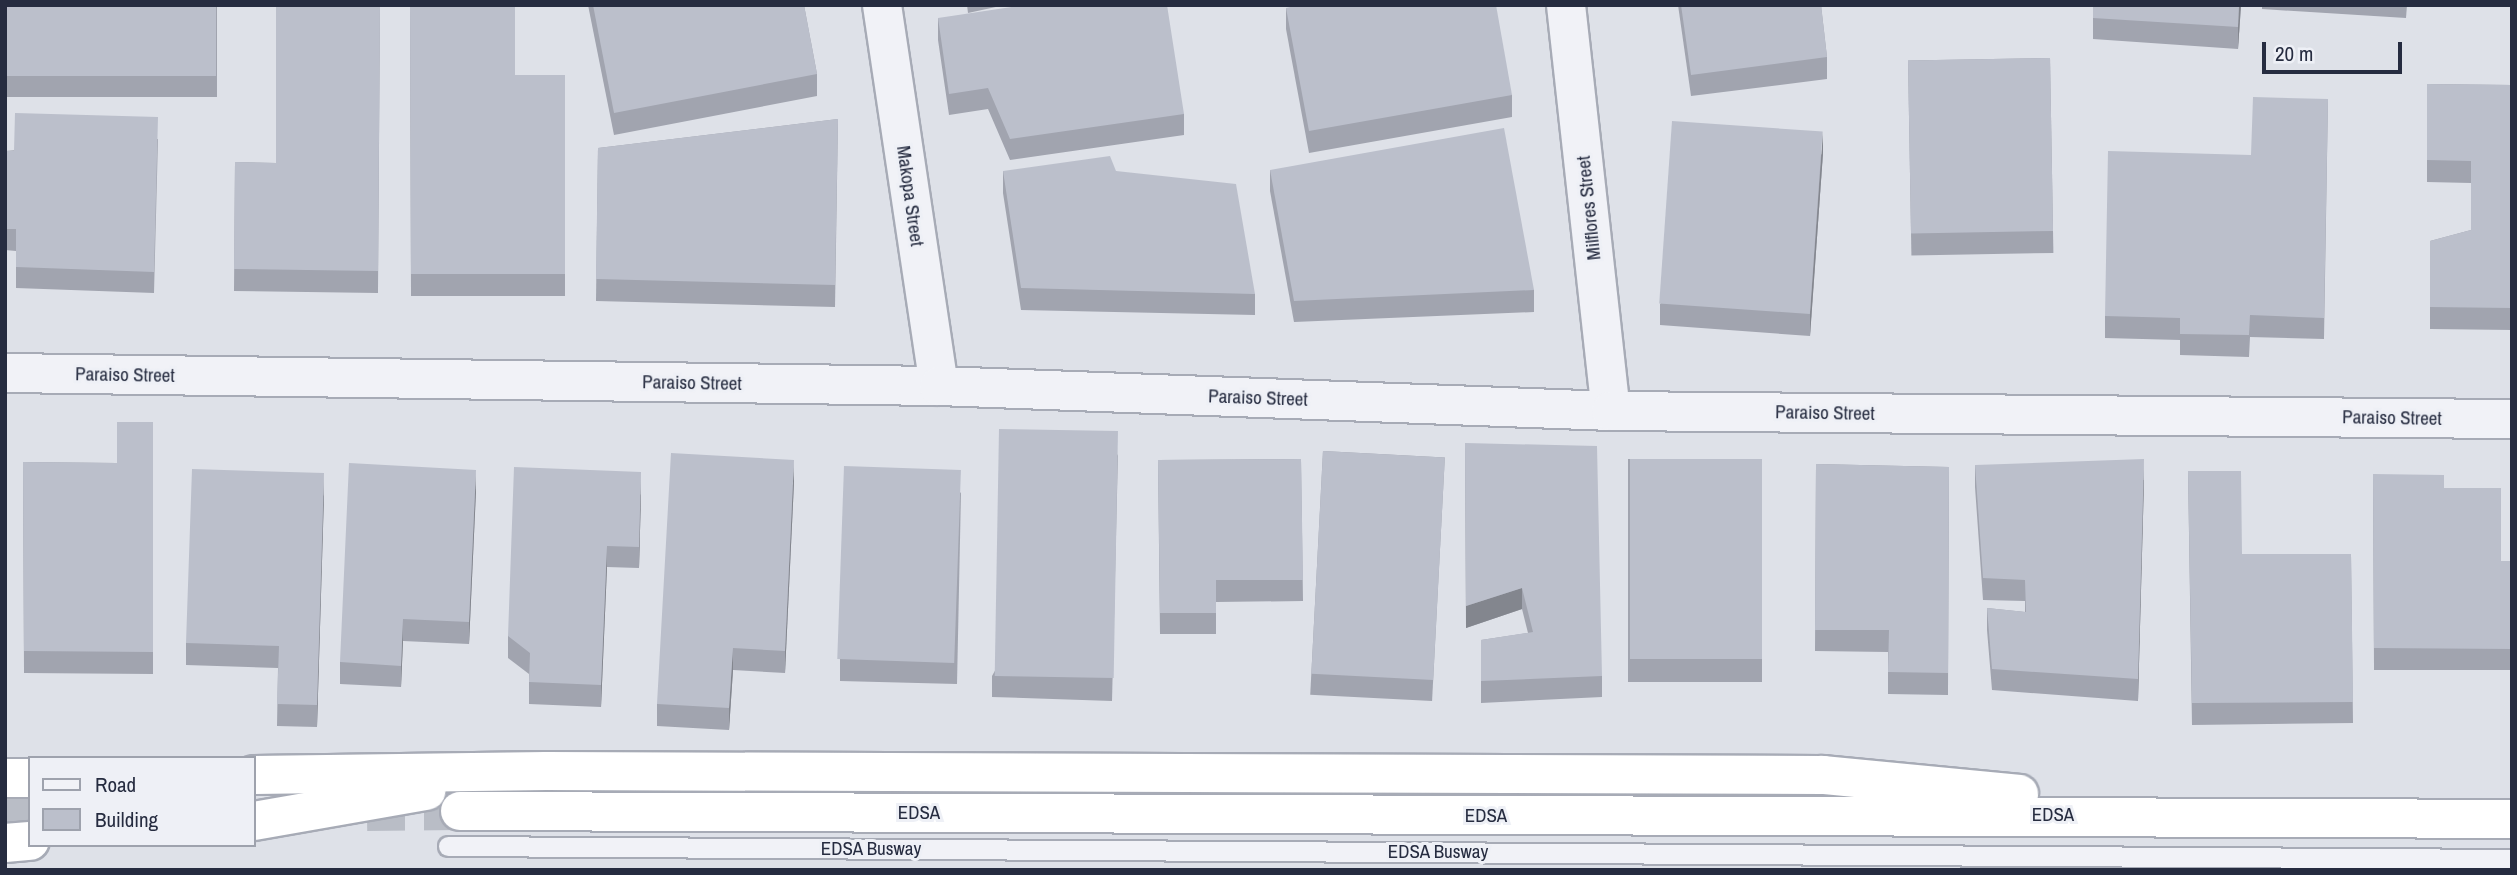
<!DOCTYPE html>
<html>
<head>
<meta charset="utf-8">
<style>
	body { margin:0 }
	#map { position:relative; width:2517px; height:875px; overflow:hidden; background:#dee1e8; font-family:"Archivo Narrow",sans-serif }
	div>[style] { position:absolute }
	.trunk-tunnel>* { height:38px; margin-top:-19px; transform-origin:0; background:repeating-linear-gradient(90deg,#b9bdc6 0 38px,transparent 0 57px) }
	.roads { filter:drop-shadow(2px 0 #a7abb6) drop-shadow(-2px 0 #a7abb6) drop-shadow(0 2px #a7abb6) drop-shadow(0 -2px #a7abb6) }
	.service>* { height:19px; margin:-9.5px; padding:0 9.5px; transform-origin:9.5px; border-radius:9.5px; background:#f1f2f7 }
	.minor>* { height:38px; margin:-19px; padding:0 19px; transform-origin:19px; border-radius:19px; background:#f1f2f7 }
	.trunk>* { height:38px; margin:-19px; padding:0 19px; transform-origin:19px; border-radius:19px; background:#fff }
	.wall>* { inset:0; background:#a1a4af; transform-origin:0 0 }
	.shaded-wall>* { inset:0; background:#83868e }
	.building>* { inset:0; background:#bbbfcb; transform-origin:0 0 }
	span { translate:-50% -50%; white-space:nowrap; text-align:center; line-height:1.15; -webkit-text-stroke:6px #eef0f6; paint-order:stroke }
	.street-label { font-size:19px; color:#262c40 }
	.frame { position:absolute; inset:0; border:7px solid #262c40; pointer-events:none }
	.legend { position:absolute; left:28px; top:756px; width:228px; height:91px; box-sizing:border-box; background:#eef0f6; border:2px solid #9ea2ad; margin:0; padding:9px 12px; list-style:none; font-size:21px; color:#262c40 }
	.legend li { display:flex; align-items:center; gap:14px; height:35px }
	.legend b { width:35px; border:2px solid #9ea2ad }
	.scale { position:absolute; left:2262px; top:42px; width:140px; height:32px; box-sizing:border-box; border:4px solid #262c40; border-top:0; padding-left:9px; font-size:21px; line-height:24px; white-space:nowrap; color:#262c40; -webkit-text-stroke:5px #eef0f6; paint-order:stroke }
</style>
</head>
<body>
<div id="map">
	<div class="trunk-tunnel">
		<i style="left:367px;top:812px;width:93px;rotate:-0.6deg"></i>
		<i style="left:5px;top:815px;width:25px"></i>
	</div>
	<div class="roads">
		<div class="service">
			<i style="left:448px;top:846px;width:2064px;rotate:0.36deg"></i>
		</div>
		<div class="minor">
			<i style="left:882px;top:5px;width:385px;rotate:81.5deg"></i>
			<i style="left:1566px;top:5px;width:408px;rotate:83.7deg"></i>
			<i style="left:5px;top:373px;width:934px;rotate:0.8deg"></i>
			<i style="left:939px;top:386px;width:672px;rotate:2.13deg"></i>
			<i style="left:1611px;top:411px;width:901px;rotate:0.51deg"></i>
		</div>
		<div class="trunk">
			<i style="left:254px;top:775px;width:292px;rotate:-0.8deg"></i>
			<i style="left:546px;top:771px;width:1277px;rotate:0.18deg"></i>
			<i style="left:1823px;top:775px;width:197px;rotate:5.5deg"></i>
			<i style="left:5px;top:778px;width:25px"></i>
			<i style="left:460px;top:811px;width:2052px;rotate:0.22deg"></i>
			<i style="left:254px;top:821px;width:175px;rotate:-9.9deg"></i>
			<i style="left:5px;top:843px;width:25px;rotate:-5deg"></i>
		</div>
	</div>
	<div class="wall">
		<i style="left:5px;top:5px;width:212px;height:92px"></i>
		<i style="clip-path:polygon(380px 5px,378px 293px,234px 291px,235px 162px,276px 163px)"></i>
		<i style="clip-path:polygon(410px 5px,515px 75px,565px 75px,565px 296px,411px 296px)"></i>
		<i style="clip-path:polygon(588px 5px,804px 5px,817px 74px,817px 96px,614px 135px)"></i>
		<i style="clip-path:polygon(967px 5px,1005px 5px,968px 13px)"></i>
		<i style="clip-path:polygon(1678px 5px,1821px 5px,1827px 57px,1827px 79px,1691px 96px)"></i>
		<i style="clip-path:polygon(2241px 5px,2238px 49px,2093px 39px,2093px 18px)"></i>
		<i style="clip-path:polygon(2262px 5px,2407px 5px,2406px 18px,2262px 9px)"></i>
		<i style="clip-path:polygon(1286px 8px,1512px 95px,1512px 117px,1309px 153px,1286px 29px)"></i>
		<i style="clip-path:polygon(938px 18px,1184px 114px,1184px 135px,1010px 160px,988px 109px,949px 115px,938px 40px)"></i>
		<i style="left:2050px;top:58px;width:195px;height:142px;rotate:89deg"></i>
		<i style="clip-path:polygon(2427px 84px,2512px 85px,2512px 330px,2430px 329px,2430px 241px,2471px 230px,2471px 183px,2427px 182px)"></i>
		<i style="clip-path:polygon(2328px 99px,2324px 339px,2250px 337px,2249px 357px,2180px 355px,2180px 340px,2105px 338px,2105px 316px,2251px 155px)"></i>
		<i style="clip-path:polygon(838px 119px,835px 307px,596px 301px,598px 148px)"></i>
		<i style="clip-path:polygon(158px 139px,154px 293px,16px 288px,16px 251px,5px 250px,5px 151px)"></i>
		<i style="clip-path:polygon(1823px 153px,1810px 336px,1660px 325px,1660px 304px)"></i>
		<i style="clip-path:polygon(1270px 170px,1534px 290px,1534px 312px,1294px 322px,1270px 191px)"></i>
		<i style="clip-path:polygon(1003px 171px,1116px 171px,1255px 294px,1255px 315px,1021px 310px,1003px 193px)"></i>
		<i style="clip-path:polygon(153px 422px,153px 674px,24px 673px,23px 462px,117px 463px)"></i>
		<i style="clip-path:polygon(1465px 443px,1602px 676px,1602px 697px,1481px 703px,1481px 640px,1528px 633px,1522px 609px,1466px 628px)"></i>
		<i style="left:1323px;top:451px;width:122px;height:244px;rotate:3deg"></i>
		<i style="clip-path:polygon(1118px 454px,1112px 701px,992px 697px,992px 676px)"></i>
		<i style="clip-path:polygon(1301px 459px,1303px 601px,1216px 602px,1216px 634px,1160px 634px,1158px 460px)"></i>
		<i style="left:1762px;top:459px;width:223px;height:134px;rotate:90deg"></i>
		<i style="clip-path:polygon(1816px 464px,1949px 467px,1948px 695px,1888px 694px,1888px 652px,1815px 651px)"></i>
		<i style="clip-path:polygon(1975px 465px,2144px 480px,2138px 701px,1992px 690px,1987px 630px,1987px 608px,2025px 612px,2025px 601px,1983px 600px,1975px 487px)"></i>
		<i style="clip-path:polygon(2188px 471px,2242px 554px,2351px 554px,2353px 723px,2192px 725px)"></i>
		<i style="clip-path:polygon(2373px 474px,2444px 488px,2501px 561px,2512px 561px,2512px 670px,2374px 670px)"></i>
		<i style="clip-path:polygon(794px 482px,785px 673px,733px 670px,729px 730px,657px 726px,657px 704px)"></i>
		<i style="clip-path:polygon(476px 491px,469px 644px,403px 641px,401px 687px,340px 684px,340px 662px)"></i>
		<i style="clip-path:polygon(961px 492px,957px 684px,840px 681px,840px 659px)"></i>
		<i style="clip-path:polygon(641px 494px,639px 568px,607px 567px,601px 707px,529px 704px,529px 674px,508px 658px,508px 636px)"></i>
		<i style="clip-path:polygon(324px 495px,317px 727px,277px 726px,278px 668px,186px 665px,186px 643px)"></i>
	</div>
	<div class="shaded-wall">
		<i style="clip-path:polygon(2239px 5px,2241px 5px,2238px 49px,2238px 27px)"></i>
		<i style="clip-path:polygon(1823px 132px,1823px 153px,1810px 336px,1810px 315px)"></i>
		<i style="clip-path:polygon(2144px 459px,2144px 480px,2138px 701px,2138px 679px)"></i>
		<i style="clip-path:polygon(794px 460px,794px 482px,785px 673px,785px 651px)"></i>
		<i style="clip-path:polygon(476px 470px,476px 491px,469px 644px,469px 622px)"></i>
		<i style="clip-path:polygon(641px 472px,641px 494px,639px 568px,639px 547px)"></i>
		<i style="clip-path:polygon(324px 473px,324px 495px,317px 727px,317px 705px)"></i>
		<i style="clip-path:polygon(607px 546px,607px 567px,601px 707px,601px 685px)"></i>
		<i style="clip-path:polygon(1522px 588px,1522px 609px,1466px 628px,1466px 606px)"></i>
		<i style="clip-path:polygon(403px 619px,403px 641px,401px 687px,401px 666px)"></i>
		<i style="clip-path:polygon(733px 648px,733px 670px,729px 730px,729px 708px)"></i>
	</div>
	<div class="building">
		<i style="left:5px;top:5px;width:211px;height:71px"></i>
		<i style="clip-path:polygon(276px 5px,380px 5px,378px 271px,234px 269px,235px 162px,276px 163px)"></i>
		<i style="clip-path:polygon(410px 5px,515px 5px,515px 75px,565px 75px,565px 274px,411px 274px)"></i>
		<i style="clip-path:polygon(593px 5px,804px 5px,817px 74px,614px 113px)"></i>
		<i style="clip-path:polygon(1025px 5px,1167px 5px,1184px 114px,1010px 139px,988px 88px,949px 94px,938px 18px)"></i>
		<i style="clip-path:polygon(1299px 5px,1496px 5px,1512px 95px,1309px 131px,1286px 8px)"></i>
		<i style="clip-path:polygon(1681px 5px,1821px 5px,1827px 57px,1691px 75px)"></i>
		<i style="clip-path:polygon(2093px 5px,2239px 5px,2238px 27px,2093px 18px)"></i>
		<i style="left:2050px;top:58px;width:173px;height:142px;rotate:89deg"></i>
		<i style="clip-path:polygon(2427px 84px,2512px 85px,2512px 308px,2430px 307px,2430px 241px,2471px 230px,2471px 161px,2427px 160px)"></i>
		<i style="clip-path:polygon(2253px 97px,2328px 99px,2324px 318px,2250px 315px,2249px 335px,2180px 334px,2180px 318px,2105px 316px,2108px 151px,2251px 155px)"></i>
		<i style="clip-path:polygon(15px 113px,158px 117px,154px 272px,16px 267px,16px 229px,5px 229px,5px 151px,14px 151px)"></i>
		<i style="clip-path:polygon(838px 119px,835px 285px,596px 279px,598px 148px)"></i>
		<i style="left:1672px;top:121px;width:151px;height:183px;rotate:4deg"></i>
		<i style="clip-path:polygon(1504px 128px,1534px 290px,1294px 301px,1270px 170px)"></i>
		<i style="clip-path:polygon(1110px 156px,1116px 171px,1236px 184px,1255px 294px,1021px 288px,1003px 171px)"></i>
		<i style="clip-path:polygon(117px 422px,153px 422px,153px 652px,24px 651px,23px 462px,117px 463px)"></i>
		<i style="left:999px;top:429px;width:119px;height:247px;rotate:1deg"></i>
		<i style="clip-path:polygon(1465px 443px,1597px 446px,1602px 676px,1481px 681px,1481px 640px,1533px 632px,1522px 588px,1466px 606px)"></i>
		<i style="left:1323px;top:451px;width:122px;height:223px;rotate:3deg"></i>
		<i style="clip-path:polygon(671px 453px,794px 460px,785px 651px,733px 648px,729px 708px,657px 704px)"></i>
		<i style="clip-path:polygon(1301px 459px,1303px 580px,1216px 580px,1216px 613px,1160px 613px,1158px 460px)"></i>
		<i style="left:1630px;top:459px;width:132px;height:200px"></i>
		<i style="clip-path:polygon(2144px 459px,2138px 679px,1992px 669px,1987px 608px,2026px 612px,2025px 580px,1983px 578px,1975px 465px)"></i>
		<i style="clip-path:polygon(349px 463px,476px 470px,469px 622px,403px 619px,401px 666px,340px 662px)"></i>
		<i style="clip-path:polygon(1816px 464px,1949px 467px,1948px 673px,1888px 672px,1889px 630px,1815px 630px)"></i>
		<i style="left:844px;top:466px;width:117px;height:193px;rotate:2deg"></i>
		<i style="clip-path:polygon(514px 467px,641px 472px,639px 547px,607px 546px,601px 685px,529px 682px,530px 653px,508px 636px)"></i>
		<i style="clip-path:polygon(192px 469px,324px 473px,317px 705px,277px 704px,279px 646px,186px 643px)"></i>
		<i style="clip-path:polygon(2188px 471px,2241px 471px,2242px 554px,2351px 554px,2353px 702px,2192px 703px)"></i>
		<i style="clip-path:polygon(2373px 474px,2444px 475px,2444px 488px,2501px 488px,2501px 561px,2512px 561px,2512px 649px,2374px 648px)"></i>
	</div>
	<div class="street-label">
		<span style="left:910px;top:196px;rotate:82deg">Makopa Street</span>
		<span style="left:1589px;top:208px;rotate:-96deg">Milflores Street</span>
		<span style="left:125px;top:375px;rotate:1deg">Paraiso Street</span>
		<span style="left:692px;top:383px;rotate:1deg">Paraiso Street</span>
		<span style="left:1258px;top:398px;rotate:2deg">Paraiso Street</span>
		<span style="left:1825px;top:413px;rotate:1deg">Paraiso Street</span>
		<span style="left:2392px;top:418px;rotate:1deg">Paraiso Street</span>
		<span style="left:919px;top:813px">EDSA</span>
		<span style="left:2053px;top:815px">EDSA</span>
		<span style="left:1486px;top:816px">EDSA</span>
		<span style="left:871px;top:849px">EDSA Busway</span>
		<span style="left:1438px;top:852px">EDSA Busway</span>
	</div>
	<div class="frame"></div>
	<ul class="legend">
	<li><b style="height:9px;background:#f1f2f7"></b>Road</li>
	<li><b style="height:19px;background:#bbbfcb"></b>Building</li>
	</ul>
	<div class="scale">20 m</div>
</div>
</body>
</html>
